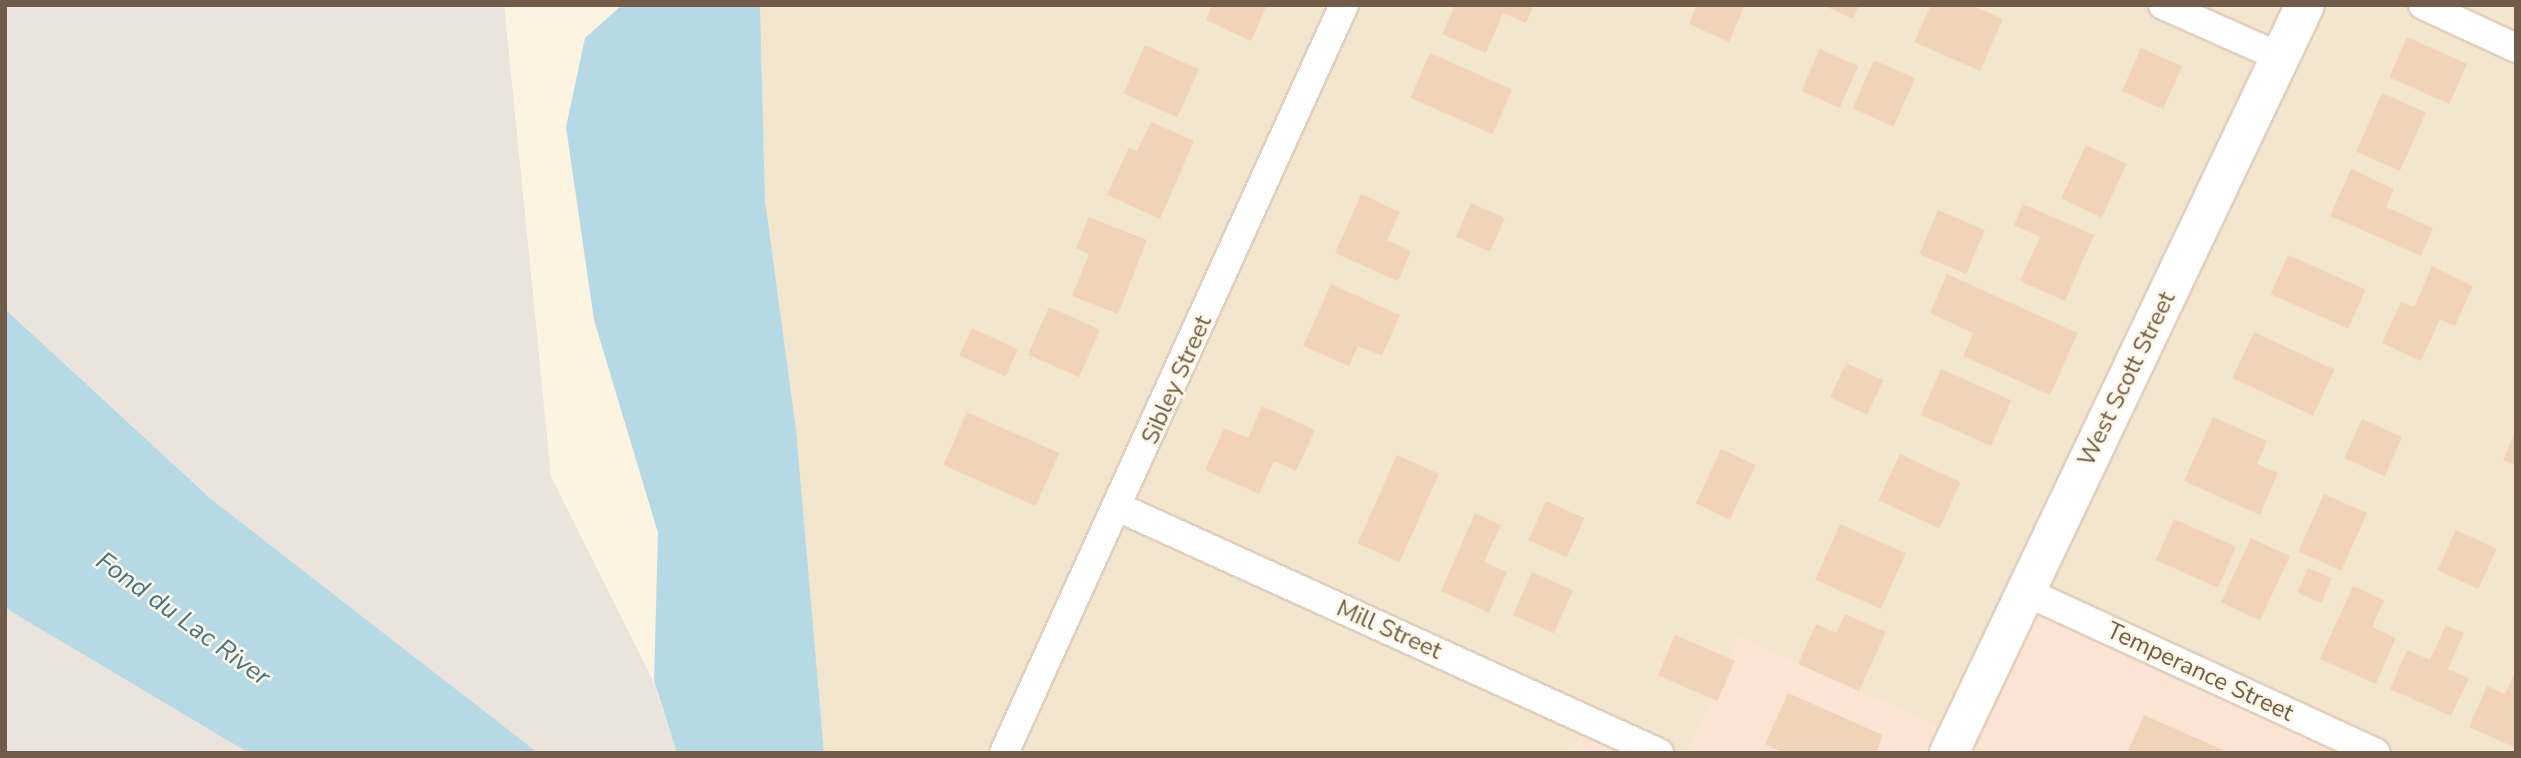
<!DOCTYPE html>
<html>
<head>
<meta charset="utf-8">
<style>
	body { margin:0 }
	#map { position:relative; width:2521px; height:758px; overflow:hidden; background:#fcf4e1; font-family:"Nunito Sans",sans-serif }
	div>[style] { position:absolute }
	.residential>* { inset:0; background:#f3e6cf }
	.commercial>* { inset:0; background:#fce4d4 }
	.industrial>* { inset:0; background:#eae4dc }
	.water>* { inset:0; background:#b6dae5 }
	.building>* { inset:0; background:#f1d4b8; transform-origin:0 0 }
	.roads { filter:drop-shadow(2px 0 #e0d0bd) drop-shadow(-2px 0 #e0d0bd) drop-shadow(0 2px #e0d0bd) drop-shadow(0 -2px #e0d0bd) }
	.minor>* { height:28px; margin:-14px; padding:0 14px; transform-origin:14px; border-radius:14px; background:#fff }
	.secondary>* { height:38px; margin:-19px; padding:0 19px; transform-origin:19px; border-radius:19px; background:#fff }
	span { translate:-50% -50%; white-space:nowrap; text-align:center; line-height:1.15; -webkit-text-stroke:5px #fff7e6; paint-order:stroke }
	.street-label { font-size:24px; color:#725b48 }
	.water-label { font-size:26px; color:#427586; font-style:italic }
	.frame { position:absolute; inset:0; border:7px solid #725b48; pointer-events:none }
</style>
</head>
<body>
<div id="map">
	<div class="residential">
		<i style="clip-path:polygon(760px 5px,2516px 5px,2516px 753px,2332px 753px,2340px 737px,1957px 736px,1995px 753px,1949px 753px,1740px 636px,1688px 753px,1659px 753px,1588px 721px,1573px 753px,824px 753px,765px 200px)"></i>
	</div>
	<div class="commercial">
		<i style="clip-path:polygon(2024px 591px,2340px 736px,2332px 753px,1995px 753px,1957px 736px,1949px 753px,1688px 753px,1739px 636px,1957px 735px)"></i>
		<i style="clip-path:polygon(1588px 721px,1659px 753px,1573px 753px)"></i>
	</div>
	<div class="industrial">
		<i style="clip-path:polygon(5px 5px,504px 5px,551px 476px,653px 681px,677px 753px,538px 753px,507px 734px,211px 499px,5px 309px)"></i>
		<i style="clip-path:polygon(5px 606px,240px 744px,249px 753px,5px 753px)"></i>
	</div>
	<div class="water">
		<i style="clip-path:polygon(622px 5px,760px 5px,765px 200px,796px 430px,824px 753px,677px 753px,654px 681px,658px 533px,594px 320px,566px 127px,585px 38px)"></i>
		<i style="clip-path:polygon(5px 309px,211px 499px,538px 753px,249px 753px,12px 612px,5px 606px)"></i>
	</div>
	<div class="building">
		<i style="clip-path:polygon(1212px 5px,1267px 5px,1251px 41px,1206px 20px)"></i>
		<i style="clip-path:polygon(1455px 5px,1534px 5px,1526px 23px,1503px 13px,1486px 53px,1442px 34px)"></i>
		<i style="clip-path:polygon(1697px 5px,1745px 5px,1729px 42px,1689px 24px)"></i>
		<i style="clip-path:polygon(1823px 5px,1859px 5px,1853px 19px)"></i>
		<i style="clip-path:polygon(1931px 5px,1971px 5px,2003px 19px,1980px 71px,1914px 42px)"></i>
		<i style="left:2407px;top:37px;width:66px;height:44px;rotate:24deg"></i>
		<i style="left:1145px;top:45px;width:59px;height:53px;rotate:24deg"></i>
		<i style="left:2141px;top:48px;width:45px;height:47px;rotate:24deg"></i>
		<i style="left:1820px;top:49px;width:42px;height:46px;rotate:24deg"></i>
		<i style="left:1430px;top:53px;width:90px;height:49px;rotate:24deg"></i>
		<i style="left:1874px;top:60px;width:45px;height:53px;rotate:24deg"></i>
		<i style="left:2382px;top:93px;width:48px;height:64px;rotate:24deg"></i>
		<i style="clip-path:polygon(1151px 122px,1194px 141px,1160px 219px,1107px 195px,1129px 147px,1137px 151px)"></i>
		<i style="left:2086px;top:145px;width:45px;height:59px;rotate:25deg"></i>
		<i style="clip-path:polygon(2351px 169px,2394px 189px,2386px 207px,2433px 228px,2421px 256px,2330px 216px)"></i>
		<i style="clip-path:polygon(1361px 194px,1400px 212px,1387px 240px,1411px 251px,1398px 281px,1335px 253px)"></i>
		<i style="left:1471px;top:203px;width:37px;height:37px;rotate:24deg"></i>
		<i style="clip-path:polygon(2023px 204px,2094px 235px,2065px 301px,2020px 281px,2040px 237px,2014px 225px)"></i>
		<i style="left:1938px;top:210px;width:51px;height:48px;rotate:23deg"></i>
		<i style="clip-path:polygon(1089px 217px,1147px 240px,1118px 314px,1072px 296px,1089px 254px,1076px 248px)"></i>
		<i style="left:2288px;top:255px;width:85px;height:43px;rotate:24deg"></i>
		<i style="clip-path:polygon(2432px 266px,2473px 286px,2455px 326px,2440px 319px,2421px 361px,2382px 343px,2401px 302px,2414px 307px)"></i>
		<i style="clip-path:polygon(1947px 274px,2078px 333px,2050px 395px,1963px 356px,1973px 333px,1930px 313px)"></i>
		<i style="clip-path:polygon(1331px 284px,1400px 315px,1382px 356px,1358px 346px,1349px 366px,1303px 346px)"></i>
		<i style="left:1049px;top:307px;width:56px;height:52px;rotate:24deg"></i>
		<i style="left:972px;top:328px;width:51px;height:30px;rotate:25deg"></i>
		<i style="left:2254px;top:332px;width:89px;height:51px;rotate:25deg"></i>
		<i style="left:1846px;top:363px;width:41px;height:38px;rotate:25deg"></i>
		<i style="left:1941px;top:369px;width:77px;height:50px;rotate:24deg"></i>
		<i style="clip-path:polygon(1262px 406px,1315px 430px,1296px 471px,1274px 461px,1259px 494px,1205px 470px,1224px 428px,1248px 438px)"></i>
		<i style="left:967px;top:412px;width:101px;height:58px;rotate:24deg"></i>
		<i style="clip-path:polygon(2213px 417px,2267px 441px,2257px 464px,2278px 473px,2260px 515px,2184px 481px)"></i>
		<i style="left:2362px;top:419px;width:44px;height:43px;rotate:24deg"></i>
		<i style="clip-path:polygon(2516px 430px,2516px 466px,2503px 460px)"></i>
		<i style="left:1721px;top:449px;width:38px;height:60px;rotate:25deg"></i>
		<i style="left:1900px;top:454px;width:67px;height:51px;rotate:25deg"></i>
		<i style="left:1397px;top:455px;width:46px;height:97px;rotate:24deg"></i>
		<i style="left:2324px;top:494px;width:47px;height:63px;rotate:24deg"></i>
		<i style="left:1546px;top:501px;width:42px;height:43px;rotate:24deg"></i>
		<i style="clip-path:polygon(1475px 513px,1501px 525px,1484px 562px,1507px 572px,1489px 613px,1441px 591px)"></i>
		<i style="left:2174px;top:519px;width:68px;height:45px;rotate:24deg"></i>
		<i style="left:1840px;top:524px;width:72px;height:61px;rotate:24deg"></i>
		<i style="left:2456px;top:530px;width:45px;height:44px;rotate:25deg"></i>
		<i style="left:2251px;top:538px;width:43px;height:71px;rotate:25deg"></i>
		<i style="left:2308px;top:568px;width:26px;height:27px;rotate:23deg"></i>
		<i style="left:1532px;top:572px;width:45px;height:47px;rotate:24deg"></i>
		<i style="clip-path:polygon(2353px 586px,2384px 600px,2372px 627px,2396px 638px,2376px 684px,2320px 659px)"></i>
		<i style="clip-path:polygon(1845px 614px,1886px 632px,1859px 691px,1798px 664px,1816px 624px,1836px 633px)"></i>
		<i style="clip-path:polygon(2446px 625px,2464px 633px,2448px 669px,2469px 678px,2451px 716px,2390px 689px,2407px 650px,2430px 660px)"></i>
		<i style="left:1675px;top:635px;width:65px;height:44px;rotate:23deg"></i>
		<i style="clip-path:polygon(2516px 670px,2516px 748px,2469px 727px,2487px 686px,2505px 694px)"></i>
		<i style="clip-path:polygon(1788px 693px,1883px 735px,1876px 753px,1784px 753px,1765px 744px)"></i>
		<i style="clip-path:polygon(2144px 715px,2230px 753px,2127px 753px)"></i>
	</div>
	<div class="roads">
		<div class="minor">
			<i style="left:2163px;top:5px;width:130px;rotate:24deg"></i>
			<i style="left:2423px;top:5px;width:102px;rotate:24.8deg"></i>
			<i style="left:1120px;top:508px;width:592px;rotate:24.44deg"></i>
			<i style="left:2024px;top:591px;width:387px;rotate:24.7deg"></i>
			<i style="left:1004px;top:753px;width:822px;rotate:-65.56deg"></i>
		</div>
		<div class="secondary">
			<i style="left:1949px;top:753px;width:828px;rotate:-64.55deg"></i>
		</div>
	</div>
	<div class="street-label">
		<span style="left:2127px;top:379px;rotate:-64deg">West Scott Street</span>
		<span style="left:1177px;top:380px;rotate:-66deg">Sibley Street</span>
		<span style="left:1389px;top:630px;rotate:24deg">Mill Street</span>
		<span style="left:2200px;top:672px;rotate:25deg">Temperance Street</span>
	</div>
	<div class="water-label">
		<span style="left:183px;top:619px;rotate:36deg">Fond du Lac River</span>
	</div>
	<div class="frame"></div>
</div>
</body>
</html>
